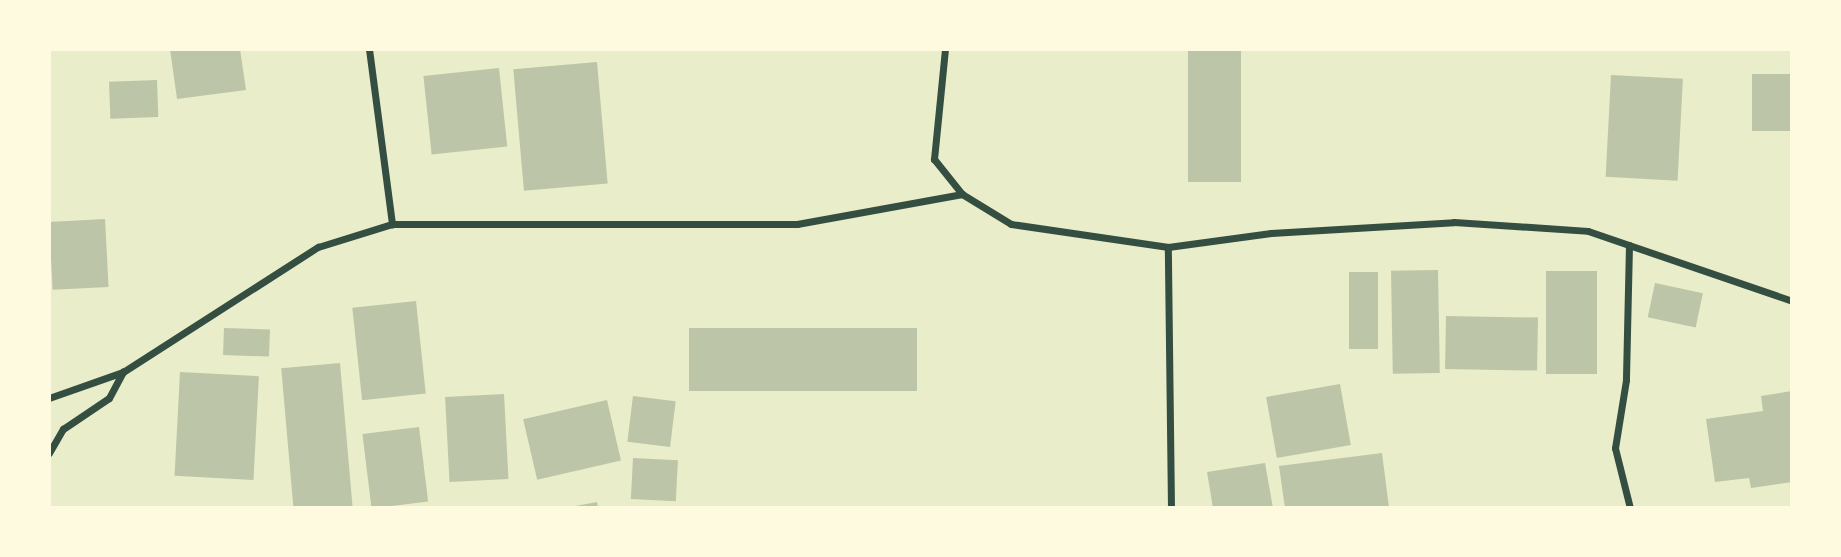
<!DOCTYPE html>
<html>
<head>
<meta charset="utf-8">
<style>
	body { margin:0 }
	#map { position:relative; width:1841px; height:557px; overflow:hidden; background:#e9edc9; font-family:"DejaVu Sans",sans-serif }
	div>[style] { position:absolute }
	.building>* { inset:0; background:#bcc5a7; transform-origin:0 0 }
	.minor>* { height:7px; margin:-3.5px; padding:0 3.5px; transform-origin:3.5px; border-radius:3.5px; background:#344e41 }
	span { translate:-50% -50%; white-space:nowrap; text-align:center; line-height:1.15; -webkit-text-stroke:5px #fefae0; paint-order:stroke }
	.frame { position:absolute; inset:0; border:51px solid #fefae0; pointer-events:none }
</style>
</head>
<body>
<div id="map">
	<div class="building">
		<i style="clip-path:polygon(170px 49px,240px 49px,246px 90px,177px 99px)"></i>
		<i style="left:1188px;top:49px;width:53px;height:133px"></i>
		<i style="left:597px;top:62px;width:122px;height:84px;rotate:85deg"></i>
		<i style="left:499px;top:68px;width:79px;height:76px;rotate:84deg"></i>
		<i style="left:1792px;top:74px;width:57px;height:40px;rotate:90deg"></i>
		<i style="left:1611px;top:75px;width:72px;height:102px;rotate:3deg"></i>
		<i style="left:157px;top:80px;width:37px;height:48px;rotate:88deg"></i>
		<i style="left:105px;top:219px;width:68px;height:56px;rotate:87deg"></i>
		<i style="left:1438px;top:270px;width:103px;height:47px;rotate:89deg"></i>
		<i style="left:1546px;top:271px;width:51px;height:103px"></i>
		<i style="left:1349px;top:272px;width:29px;height:77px"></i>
		<i style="left:1655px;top:283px;width:49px;height:35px;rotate:12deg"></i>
		<i style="left:416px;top:301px;width:93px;height:64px;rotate:84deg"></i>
		<i style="left:1446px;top:316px;width:92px;height:53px;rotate:1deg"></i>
		<i style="left:224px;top:328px;width:46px;height:27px;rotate:2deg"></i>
		<i style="left:917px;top:328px;width:63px;height:228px;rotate:90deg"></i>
		<i style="left:340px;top:363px;width:145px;height:59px;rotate:85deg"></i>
		<i style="left:180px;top:372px;width:79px;height:104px;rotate:3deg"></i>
		<i style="left:1340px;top:384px;width:62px;height:75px;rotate:80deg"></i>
		<i style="clip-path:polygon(1792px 391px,1792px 482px,1751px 488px,1749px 478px,1715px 482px,1706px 419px,1763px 411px,1761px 396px)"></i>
		<i style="left:504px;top:394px;width:85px;height:59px;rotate:87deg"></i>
		<i style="left:633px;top:396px;width:43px;height:46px;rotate:7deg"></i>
		<i style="left:607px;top:400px;width:62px;height:86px;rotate:77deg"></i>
		<i style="left:419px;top:427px;width:75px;height:57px;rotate:83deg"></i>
		<i style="clip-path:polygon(1382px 453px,1389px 508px,1285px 508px,1279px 466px)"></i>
		<i style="left:633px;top:458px;width:45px;height:41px;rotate:3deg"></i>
		<i style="clip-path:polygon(1265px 463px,1273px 508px,1213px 508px,1207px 472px)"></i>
		<i style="clip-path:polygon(597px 502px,598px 508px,570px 508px,570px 507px)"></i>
	</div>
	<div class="minor">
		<i style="left:369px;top:49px;width:177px;rotate:82.5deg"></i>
		<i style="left:945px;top:49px;width:111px;rotate:95.7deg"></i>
		<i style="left:934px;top:159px;width:45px;rotate:51.3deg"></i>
		<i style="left:1629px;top:245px;width:135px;rotate:91.3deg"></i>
		<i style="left:1626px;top:380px;width:69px;rotate:99.2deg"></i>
		<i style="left:1615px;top:448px;width:62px;rotate:76deg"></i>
		<i style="left:49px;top:398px;width:78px;rotate:-19.4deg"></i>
		<i style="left:123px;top:372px;width:232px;rotate:-32.7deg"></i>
		<i style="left:318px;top:247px;width:77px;rotate:-17.3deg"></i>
		<i style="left:392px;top:224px;width:405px"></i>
		<i style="left:797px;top:224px;width:168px;rotate:-10.3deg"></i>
		<i style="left:962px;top:194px;width:57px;rotate:31.5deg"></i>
		<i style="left:1011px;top:224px;width:159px;rotate:8.3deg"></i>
		<i style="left:49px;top:453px;width:28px;rotate:-60deg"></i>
		<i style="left:63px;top:429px;width:55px;rotate:-34deg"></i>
		<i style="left:109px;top:398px;width:30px;rotate:-62deg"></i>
		<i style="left:1171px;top:508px;width:261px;rotate:-90.7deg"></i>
		<i style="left:1168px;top:247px;width:104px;rotate:-7.7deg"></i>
		<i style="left:1271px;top:233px;width:183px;rotate:-3.4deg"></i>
		<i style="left:1454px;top:222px;width:134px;rotate:3.8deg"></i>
		<i style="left:1588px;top:231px;width:216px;rotate:18.9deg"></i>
	</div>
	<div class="frame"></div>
</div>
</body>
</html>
